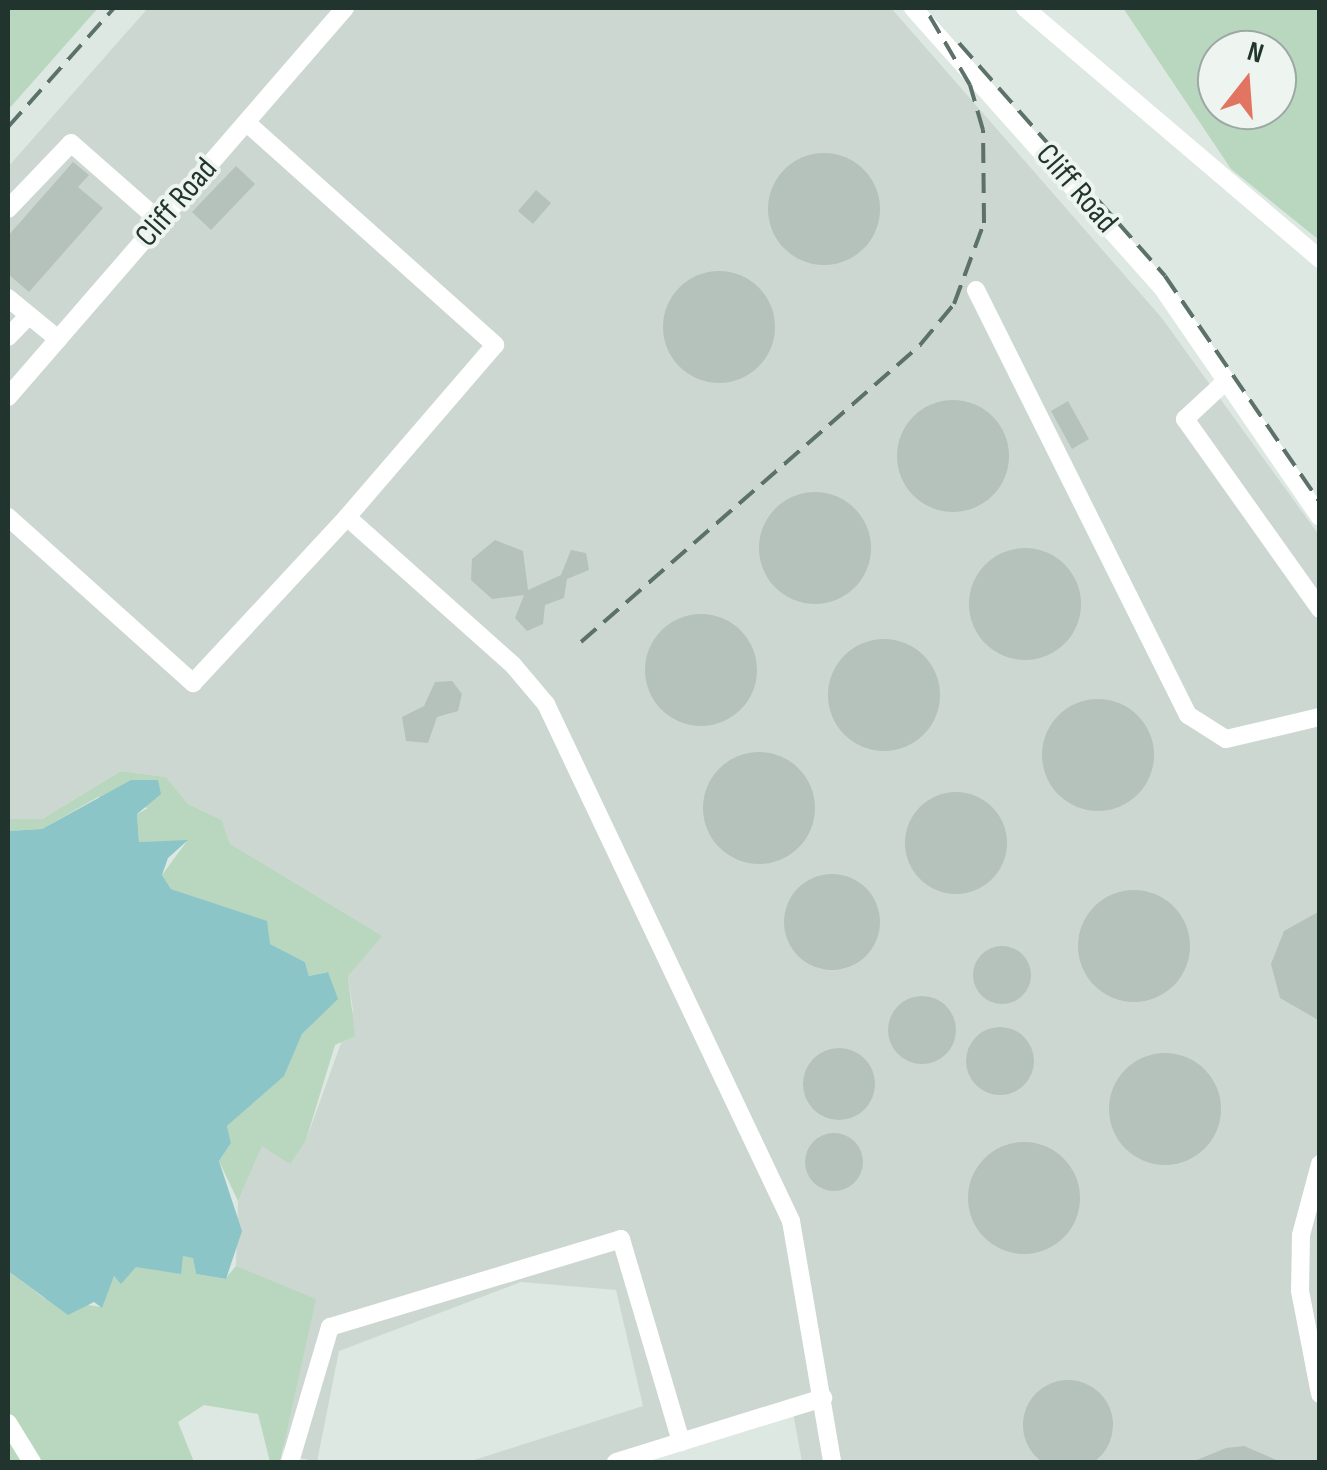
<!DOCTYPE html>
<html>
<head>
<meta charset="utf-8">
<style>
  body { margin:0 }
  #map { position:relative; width:1327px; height:1470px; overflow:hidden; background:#dee8e2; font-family:"Sofia Sans Condensed",sans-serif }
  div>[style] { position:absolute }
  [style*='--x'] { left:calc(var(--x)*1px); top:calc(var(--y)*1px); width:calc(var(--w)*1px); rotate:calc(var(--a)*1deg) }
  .built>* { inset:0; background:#ccd7d1 }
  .green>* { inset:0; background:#b9d7be }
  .water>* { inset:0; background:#8bc5c8 }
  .building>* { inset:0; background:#b4c2bb }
  .round { border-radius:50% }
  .minor>* { height:18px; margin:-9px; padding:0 9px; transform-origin:9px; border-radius:9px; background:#fff }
  .rail>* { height:4px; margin-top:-2px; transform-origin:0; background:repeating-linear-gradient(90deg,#5b7169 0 20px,transparent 0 30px) }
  span { translate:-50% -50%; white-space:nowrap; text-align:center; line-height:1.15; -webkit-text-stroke:8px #eef5f1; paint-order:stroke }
  .street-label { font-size:32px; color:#21352e }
  .frame { position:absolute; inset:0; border:10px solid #21352e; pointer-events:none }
  .north { position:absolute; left:1197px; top:30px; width:100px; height:100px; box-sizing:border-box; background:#eef5f1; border:2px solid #9ca8a3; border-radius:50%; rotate:17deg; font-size:28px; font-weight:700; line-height:40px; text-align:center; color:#21352e }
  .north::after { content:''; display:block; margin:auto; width:35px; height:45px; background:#e27462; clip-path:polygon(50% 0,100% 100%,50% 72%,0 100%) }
</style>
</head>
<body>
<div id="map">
  <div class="built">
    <i style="clip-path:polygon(148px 8px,891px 8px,1161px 317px,1319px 535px,1319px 1462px,802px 1462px,793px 1413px,631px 1462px,468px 1462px,643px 1406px,616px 1290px,521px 1282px,339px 1351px,317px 1462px,284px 1454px,268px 1281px,236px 1266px,238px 1201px,262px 1145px,306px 1140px,353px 1010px,348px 976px,230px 844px,222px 820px,188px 804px,166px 777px,121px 771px,42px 819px,8px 819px,8px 167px)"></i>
  </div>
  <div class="green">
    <i style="clip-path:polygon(8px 8px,98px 8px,8px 110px)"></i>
    <i style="clip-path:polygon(evenodd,1123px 8px,1319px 8px,1319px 240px,1231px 169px,1123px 8px,1217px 50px,1277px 50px,1277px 110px,1217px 110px,1217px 50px)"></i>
    <i style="clip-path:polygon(121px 771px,166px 777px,188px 804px,222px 820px,230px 844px,382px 936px,348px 976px,355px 1036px,335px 1045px,306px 1140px,290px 1164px,262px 1146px,238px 1201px,219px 1161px,231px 1143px,227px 1126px,283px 1076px,302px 1034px,337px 998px,327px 972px,309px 976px,305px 962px,270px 944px,254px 917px,171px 889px,162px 875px,187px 841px,139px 842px,137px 814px,148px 808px,98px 797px,42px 829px,8px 831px,8px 819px,42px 819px)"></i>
    <i style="clip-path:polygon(182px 1256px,193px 1257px,196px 1274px,225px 1279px,236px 1266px,316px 1299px,280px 1462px,270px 1462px,258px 1414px,204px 1405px,178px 1422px,194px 1462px,8px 1462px,8px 1271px,44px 1298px,101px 1307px,114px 1276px,121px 1282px,136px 1267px)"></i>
  </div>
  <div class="water">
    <i style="clip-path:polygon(131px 780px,158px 780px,161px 794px,137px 814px,139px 842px,188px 840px,168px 858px,162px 875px,171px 889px,267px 921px,270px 944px,305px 962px,309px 976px,328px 972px,338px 999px,302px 1034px,284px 1076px,227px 1126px,231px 1143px,219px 1161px,242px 1231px,226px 1279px,196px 1274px,193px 1258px,183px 1256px,181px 1274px,136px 1267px,121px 1284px,114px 1276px,102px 1308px,94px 1302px,68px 1315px,8px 1271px,8px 831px,42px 829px)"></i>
  </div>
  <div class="building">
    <i class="round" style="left:768px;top:153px;width:112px;height:112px"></i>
    <i style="clip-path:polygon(73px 162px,89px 175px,78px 187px,103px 208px,29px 292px,8px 274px,8px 236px)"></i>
    <i style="clip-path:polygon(236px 166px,255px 184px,211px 230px,192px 212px)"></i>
    <i style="clip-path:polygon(536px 190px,551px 203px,533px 224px,518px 211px)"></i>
    <i class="round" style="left:663px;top:271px;width:112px;height:112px"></i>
    <i class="round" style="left:897px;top:400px;width:112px;height:112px"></i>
    <i style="clip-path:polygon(1068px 401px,1089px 439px,1072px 449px,1051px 411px)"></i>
    <i class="round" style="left:759px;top:492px;width:112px;height:112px"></i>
    <i style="clip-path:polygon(495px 540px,523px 551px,528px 590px,561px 575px,571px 550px,586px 553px,589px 570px,567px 579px,564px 598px,545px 605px,543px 624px,527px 631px,515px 618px,524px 595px,492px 599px,471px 580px,472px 559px)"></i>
    <i class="round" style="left:969px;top:548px;width:112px;height:112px"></i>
    <i class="round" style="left:645px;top:614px;width:112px;height:112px"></i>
    <i class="round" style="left:828px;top:639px;width:112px;height:112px"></i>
    <i style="clip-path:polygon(452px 681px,462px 694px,458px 711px,437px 717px,428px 743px,406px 741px,402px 717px,424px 706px,435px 682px)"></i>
    <i class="round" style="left:1042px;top:699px;width:112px;height:112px"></i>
    <i class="round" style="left:703px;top:752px;width:112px;height:112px"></i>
    <i class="round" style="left:905px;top:792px;width:102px;height:102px"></i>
    <i class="round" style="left:784px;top:874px;width:96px;height:96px"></i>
    <i class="round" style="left:1078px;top:890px;width:112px;height:112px"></i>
    <i style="clip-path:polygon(1320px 911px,1320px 1021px,1280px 998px,1271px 964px,1284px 931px)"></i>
    <i class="round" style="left:973px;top:946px;width:58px;height:58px"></i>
    <i class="round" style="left:888px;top:996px;width:68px;height:68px"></i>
    <i class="round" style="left:966px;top:1027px;width:68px;height:68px"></i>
    <i class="round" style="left:803px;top:1048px;width:72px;height:72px"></i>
    <i class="round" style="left:1109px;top:1053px;width:112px;height:112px"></i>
    <i class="round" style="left:805px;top:1133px;width:58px;height:58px"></i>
    <i class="round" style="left:968px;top:1142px;width:112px;height:112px"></i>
    <i class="round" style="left:1023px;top:1380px;width:90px;height:90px"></i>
    <i style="clip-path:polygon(1244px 1446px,1281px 1462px,1192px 1462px,1226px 1448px)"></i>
  </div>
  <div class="minor">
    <i style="--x:913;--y:8;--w:373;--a:48.3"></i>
    <i style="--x:1161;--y:286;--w:280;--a:55.5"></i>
    <i style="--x:1025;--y:8;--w:387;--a:40.4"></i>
    <i style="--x:247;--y:123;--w:333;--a:41.8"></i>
    <i style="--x:495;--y:345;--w:227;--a:130.7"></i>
    <i style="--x:8;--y:209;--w:91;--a:-46.3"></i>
    <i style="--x:71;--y:143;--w:120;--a:41.3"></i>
    <i style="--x:976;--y:290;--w:475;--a:63.5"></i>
    <i style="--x:1188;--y:715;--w:45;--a:32.3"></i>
    <i style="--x:1226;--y:739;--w:97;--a:-13.2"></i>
    <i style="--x:8;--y:298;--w:65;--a:39.4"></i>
    <i style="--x:8;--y:337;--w:30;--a:-46"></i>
    <i style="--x:1226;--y:381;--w:56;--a:137.2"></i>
    <i style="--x:1185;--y:419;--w:233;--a:54.6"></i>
    <i style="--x:8;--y:397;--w:515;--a:-49.1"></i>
    <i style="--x:8;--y:517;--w:249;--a:41.9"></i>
    <i style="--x:193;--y:683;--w:226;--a:-47.1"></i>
    <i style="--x:347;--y:517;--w:222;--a:41.7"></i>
    <i style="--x:513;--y:665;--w:51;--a:49.8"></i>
    <i style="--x:546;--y:704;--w:572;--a:64.64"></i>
    <i style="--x:791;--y:1221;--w:244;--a:80.3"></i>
    <i style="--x:1320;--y:1164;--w:73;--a:105"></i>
    <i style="--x:1301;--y:1235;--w:56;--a:91"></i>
    <i style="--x:1300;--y:1291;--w:105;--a:79"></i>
    <i style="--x:8;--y:1423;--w:46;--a:58.4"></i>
    <i style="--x:290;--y:1462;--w:141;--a:-73.5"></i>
    <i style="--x:330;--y:1327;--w:304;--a:-16.8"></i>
    <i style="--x:621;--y:1239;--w:212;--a:73.5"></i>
    <i style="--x:616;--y:1462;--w:217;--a:-17.2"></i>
  </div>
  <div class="rail">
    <i style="--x:959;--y:43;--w:311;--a:48.5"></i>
    <i style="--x:1165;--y:276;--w:274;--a:55.6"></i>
    <i style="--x:8;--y:127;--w:159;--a:-48.3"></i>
    <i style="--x:581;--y:642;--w:451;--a:-41.2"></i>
    <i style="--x:920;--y:345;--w:53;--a:-50.3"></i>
    <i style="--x:954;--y:304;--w:86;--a:-69.7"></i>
    <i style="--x:984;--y:223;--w:93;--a:-90.6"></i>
    <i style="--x:983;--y:130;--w:47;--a:-106.1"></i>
    <i style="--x:970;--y:85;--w:89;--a:-120.3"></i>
  </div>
  <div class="street-label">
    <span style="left:1076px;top:189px;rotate:49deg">Cliff Road</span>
    <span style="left:177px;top:203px;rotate:-49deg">Cliff Road</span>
  </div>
  <div class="frame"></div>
  <div class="north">N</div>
</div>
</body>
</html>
